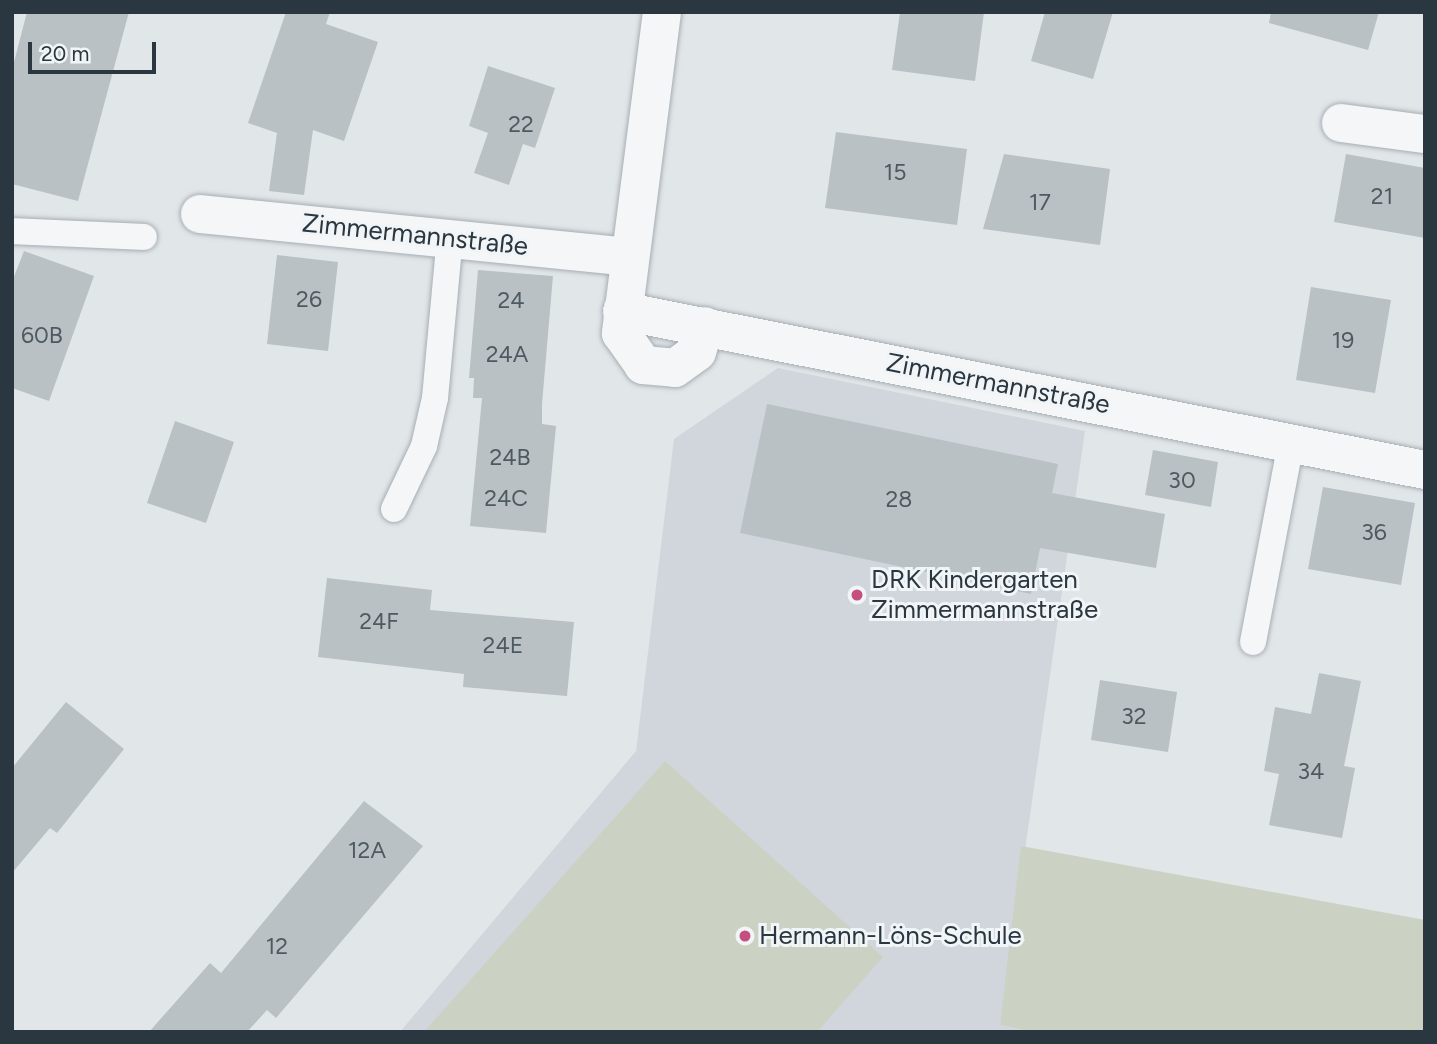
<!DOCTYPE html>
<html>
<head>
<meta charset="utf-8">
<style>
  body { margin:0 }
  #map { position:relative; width:1437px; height:1044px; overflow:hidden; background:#e1e6e9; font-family:Figtree,sans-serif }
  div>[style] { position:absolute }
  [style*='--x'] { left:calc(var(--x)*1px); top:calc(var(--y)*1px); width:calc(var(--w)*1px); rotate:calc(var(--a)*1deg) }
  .built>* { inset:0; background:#d0d6db }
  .green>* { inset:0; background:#cbd2c3 }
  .building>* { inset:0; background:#b9c1c5 }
  .roads { filter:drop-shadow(0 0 2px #a7aeb3) drop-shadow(0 0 2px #a7aeb3) }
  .lane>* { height:26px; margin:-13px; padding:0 13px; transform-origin:13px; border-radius:13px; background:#f4f6f8 }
  .street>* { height:38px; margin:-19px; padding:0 19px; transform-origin:19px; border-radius:19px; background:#f4f6f8 }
  .dots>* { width:19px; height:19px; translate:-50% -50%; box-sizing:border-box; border:4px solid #f1f5f7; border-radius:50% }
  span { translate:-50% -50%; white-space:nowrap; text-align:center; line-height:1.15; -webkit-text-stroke:6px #f1f5f7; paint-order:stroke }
  .number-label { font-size:23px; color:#4e5a61 }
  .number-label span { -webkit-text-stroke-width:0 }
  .street-label { font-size:26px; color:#2b3740 }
  .poi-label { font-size:26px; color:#2b3740 }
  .left { translate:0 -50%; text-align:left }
  .frame { position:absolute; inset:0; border:14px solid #2b3740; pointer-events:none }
  .scale { position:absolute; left:28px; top:42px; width:128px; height:32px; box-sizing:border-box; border:4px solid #2b3740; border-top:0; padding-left:9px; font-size:21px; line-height:24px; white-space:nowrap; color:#2b3740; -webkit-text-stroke:5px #f1f5f7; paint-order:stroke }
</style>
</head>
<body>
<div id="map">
  <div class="built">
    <i style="clip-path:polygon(778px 368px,1085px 431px,1000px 1025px,1031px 1032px,400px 1032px,636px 751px,674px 439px)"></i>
  </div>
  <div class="green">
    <i style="clip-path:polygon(665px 761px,883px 957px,817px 1032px,424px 1032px)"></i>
    <i style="clip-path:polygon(1021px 846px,1425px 920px,1425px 1032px,1031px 1032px,1000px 1025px)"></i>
  </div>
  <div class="building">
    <i style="clip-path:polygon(27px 12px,129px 12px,78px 201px,12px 184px,12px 70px)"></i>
    <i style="clip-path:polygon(286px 12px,330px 12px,326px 24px,378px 42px,344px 141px,313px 130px,304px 195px,269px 191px,277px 133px,248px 123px)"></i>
    <i style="clip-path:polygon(900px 12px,984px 12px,975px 81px,892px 70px)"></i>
    <i style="clip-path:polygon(1045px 12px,1113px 12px,1093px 79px,1031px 61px)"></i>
    <i style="clip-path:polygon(1271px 12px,1379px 12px,1368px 50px,1269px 23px)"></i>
    <i style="clip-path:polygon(488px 66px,555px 88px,535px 148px,523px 144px,509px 185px,474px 173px,488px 133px,469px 126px)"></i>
    <i style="clip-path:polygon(836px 132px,967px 149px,957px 225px,825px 208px)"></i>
    <i style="clip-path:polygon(1004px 154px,1110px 169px,1100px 245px,983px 229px)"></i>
    <i style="clip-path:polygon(1346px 154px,1425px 168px,1425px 238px,1334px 222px)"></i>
    <i style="clip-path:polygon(24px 251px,94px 276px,49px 401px,12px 388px,12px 282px)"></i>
    <i style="clip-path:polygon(277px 255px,338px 262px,328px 351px,267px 344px)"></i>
    <i style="clip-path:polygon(478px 270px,553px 276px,542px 404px,542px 424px,556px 426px,546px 533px,470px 526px,482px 398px,473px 398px,474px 378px,469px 378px)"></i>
    <i style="clip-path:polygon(1311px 287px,1391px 300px,1375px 393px,1296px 380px)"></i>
    <i style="clip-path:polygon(767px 404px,1058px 464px,1052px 493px,1165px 514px,1156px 568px,1040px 548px,1031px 594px,740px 533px)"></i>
    <i style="clip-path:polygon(175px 421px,234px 442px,206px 523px,147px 503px)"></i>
    <i style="clip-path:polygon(1153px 450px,1218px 462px,1211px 507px,1145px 495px)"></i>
    <i style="clip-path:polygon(1323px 487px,1415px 503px,1401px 585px,1308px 569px)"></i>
    <i style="clip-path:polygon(327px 578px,432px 590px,430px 610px,574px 622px,567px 696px,463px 687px,464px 674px,318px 657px)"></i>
    <i style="clip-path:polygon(1319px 673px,1361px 681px,1344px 766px,1355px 768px,1342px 838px,1269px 825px,1279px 774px,1264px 771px,1275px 707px,1311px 714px)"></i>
    <i style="clip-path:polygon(1100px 680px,1177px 692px,1168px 752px,1091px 740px)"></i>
    <i style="clip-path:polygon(66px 702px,124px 749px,57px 833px,50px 828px,12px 873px,12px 768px)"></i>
    <i style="clip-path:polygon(364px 801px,423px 846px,276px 1018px,267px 1010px,247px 1032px,149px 1032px,210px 963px,221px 973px)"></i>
  </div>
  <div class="roads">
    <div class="lane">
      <i style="--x:12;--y:231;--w:132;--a:2.6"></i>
      <i style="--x:394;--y:509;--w:70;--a:-64.5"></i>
      <i style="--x:424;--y:446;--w:49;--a:-77.1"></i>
      <i style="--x:435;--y:398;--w:162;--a:-84.7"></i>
      <i style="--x:1253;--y:642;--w:203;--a:-79.2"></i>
    </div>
    <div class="street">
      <i style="--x:662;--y:12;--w:324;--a:97.3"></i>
      <i style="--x:621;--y:333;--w:39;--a:55"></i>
      <i style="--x:643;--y:365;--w:32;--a:5"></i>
      <i style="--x:675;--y:368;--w:27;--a:-36"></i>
      <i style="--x:697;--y:352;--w:27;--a:-73"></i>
      <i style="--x:1341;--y:123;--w:85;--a:7.5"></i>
      <i style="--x:200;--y:214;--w:432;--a:5.7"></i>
      <i style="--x:622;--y:311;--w:819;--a:11.2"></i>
    </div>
  </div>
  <div class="dots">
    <i style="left:857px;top:595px;background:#c54f7e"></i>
    <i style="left:745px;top:936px;background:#c54f7e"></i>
  </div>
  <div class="number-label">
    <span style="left:521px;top:124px">22</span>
    <span style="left:895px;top:172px">15</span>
    <span style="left:1382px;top:196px">21</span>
    <span style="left:1040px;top:202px">17</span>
    <span style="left:309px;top:299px">26</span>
    <span style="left:511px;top:300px">24</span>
    <span style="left:42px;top:335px">60B</span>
    <span style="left:1343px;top:340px">19</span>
    <span style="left:507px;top:354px">24A</span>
    <span style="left:510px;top:457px">24B</span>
    <span style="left:1182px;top:480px">30</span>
    <span style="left:506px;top:498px">24C</span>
    <span style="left:899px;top:499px">28</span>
    <span style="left:1374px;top:532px">36</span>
    <span style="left:379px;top:621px">24F</span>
    <span style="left:503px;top:645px">24E</span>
    <span style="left:1134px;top:716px">32</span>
    <span style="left:1311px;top:771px">34</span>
    <span style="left:367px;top:850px">12A</span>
    <span style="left:277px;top:946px">12</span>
  </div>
  <div class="street-label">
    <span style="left:415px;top:235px;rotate:6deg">Zimmermannstraße</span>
    <span style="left:998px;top:384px;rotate:11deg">Zimmermannstraße</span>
  </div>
  <div class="poi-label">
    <span class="left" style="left:871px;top:595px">DRK Kindergarten<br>Zimmermannstraße</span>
    <span class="left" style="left:759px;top:936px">Hermann-Löns-Schule</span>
  </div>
  <div class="frame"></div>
  <div class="scale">20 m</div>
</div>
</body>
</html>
